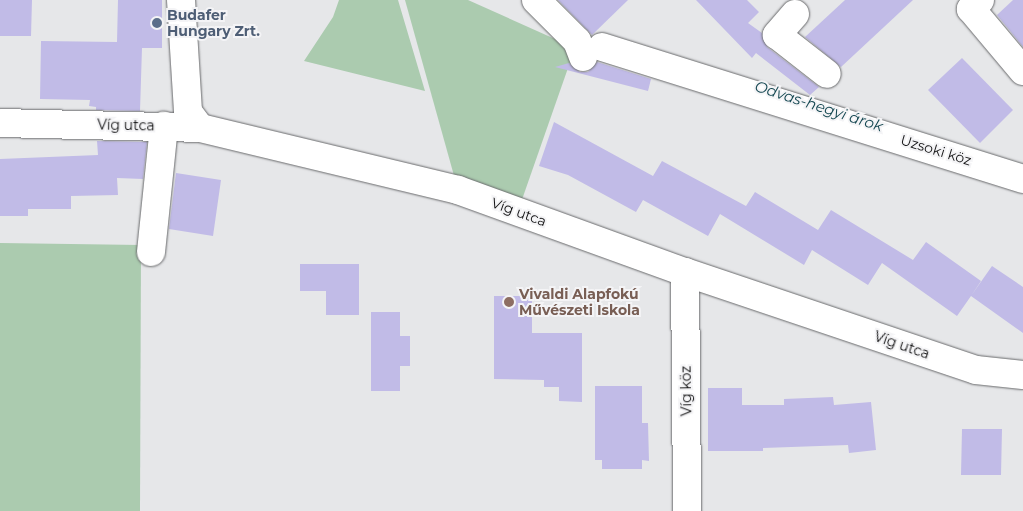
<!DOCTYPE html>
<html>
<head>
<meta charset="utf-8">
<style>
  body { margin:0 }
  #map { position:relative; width:1023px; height:511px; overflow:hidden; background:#e6e7e9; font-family:Montserrat,sans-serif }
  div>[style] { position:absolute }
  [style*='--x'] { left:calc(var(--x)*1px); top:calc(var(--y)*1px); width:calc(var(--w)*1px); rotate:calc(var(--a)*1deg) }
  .green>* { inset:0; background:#abcbaf }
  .building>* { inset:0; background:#c1bbe7 }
  .roads { filter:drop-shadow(0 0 1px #696a6c) drop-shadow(0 0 1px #696a6c) }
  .minor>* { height:28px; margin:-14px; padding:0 14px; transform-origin:14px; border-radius:14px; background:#fff }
  .dots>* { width:14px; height:14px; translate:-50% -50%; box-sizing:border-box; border:2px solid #f4f4f6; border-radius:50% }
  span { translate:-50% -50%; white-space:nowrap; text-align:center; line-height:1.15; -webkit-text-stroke:4px #f4f4f6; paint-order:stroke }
  .service-label { font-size:14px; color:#4e5e75; font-weight:700 }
  .left { translate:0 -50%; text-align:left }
  .street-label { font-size:14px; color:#131314 }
  .education-label { font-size:14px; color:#785e54; font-weight:700 }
  .water-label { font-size:15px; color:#144751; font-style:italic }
</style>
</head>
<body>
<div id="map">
  <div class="green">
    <i style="clip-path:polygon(339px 0,398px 0,425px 91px,304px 61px,333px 17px)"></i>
    <i style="clip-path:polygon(405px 0,468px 0,575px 48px,518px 211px,458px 190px)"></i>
    <i style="clip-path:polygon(0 243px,141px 245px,140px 511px,0 511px)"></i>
  </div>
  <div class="building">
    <i style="clip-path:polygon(0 0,32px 0,31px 36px,0 36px)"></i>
    <i style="clip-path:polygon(118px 0,162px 0,162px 48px,142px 48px,140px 111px,96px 110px,96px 107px,89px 106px,90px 100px,40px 99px,41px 41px,117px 42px)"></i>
    <i style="clip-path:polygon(558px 0,628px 0,592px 35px)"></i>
    <i style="clip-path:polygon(696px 0,747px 0,759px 12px,748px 23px,762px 33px,767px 47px,819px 87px,810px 95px,756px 53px,752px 58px)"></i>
    <i style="clip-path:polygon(845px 0,913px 0,841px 67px,805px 37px)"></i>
    <i style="clip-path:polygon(1013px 0,1023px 0,1023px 47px,997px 15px)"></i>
    <i style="clip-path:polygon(962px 58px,1013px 110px,980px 143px,928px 90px)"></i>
    <i style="clip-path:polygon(597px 62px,651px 79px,648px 91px,555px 67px,569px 63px,580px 72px,588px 72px)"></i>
    <i style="clip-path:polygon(554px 122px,653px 176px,662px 161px,746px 206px,755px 192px,818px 230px,831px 210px,913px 260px,926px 242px,981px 281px,971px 296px,992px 266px,1023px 287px,1023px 333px,971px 296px,957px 316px,882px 263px,868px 285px,812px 250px,804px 265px,720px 214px,708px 236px,643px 200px,636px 212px,568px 175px,539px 166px)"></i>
    <i style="clip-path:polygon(97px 141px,147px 142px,143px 179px,117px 178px,118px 195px,71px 196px,71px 209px,28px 209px,28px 216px,0 216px,0 159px,98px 155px)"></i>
    <i style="clip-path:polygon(176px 173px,221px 180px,213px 236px,169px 229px)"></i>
    <i style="clip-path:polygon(300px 264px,359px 264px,359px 315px,326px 315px,326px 291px,300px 291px)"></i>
    <i style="clip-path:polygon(494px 296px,532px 296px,532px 333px,582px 333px,582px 402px,559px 401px,559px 387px,544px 387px,544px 380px,494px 379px)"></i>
    <i style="clip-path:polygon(371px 312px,400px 312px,400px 336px,410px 336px,410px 366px,400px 366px,400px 391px,371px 391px)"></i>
    <i style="clip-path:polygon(595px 386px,642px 386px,642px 423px,648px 423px,649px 461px,642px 460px,642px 469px,602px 469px,602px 460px,595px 460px)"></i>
    <i style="clip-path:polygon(708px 388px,742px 388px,742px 405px,784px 405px,784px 399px,833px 397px,834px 405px,871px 402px,876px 450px,849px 453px,848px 445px,763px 448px,763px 451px,708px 451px)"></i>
    <i style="clip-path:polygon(962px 429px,1002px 429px,1001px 475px,961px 475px)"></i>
  </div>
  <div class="roads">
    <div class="minor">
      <i style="--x:181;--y:0;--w:112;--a:86.4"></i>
      <i style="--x:188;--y:112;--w:20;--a:53"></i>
      <i style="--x:536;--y:0;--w:58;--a:45"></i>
      <i style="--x:577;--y:41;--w:17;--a:69"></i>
      <i style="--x:980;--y:0;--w:13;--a:135"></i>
      <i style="--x:971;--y:9;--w:81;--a:50"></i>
      <i style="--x:795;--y:14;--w:28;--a:131"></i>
      <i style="--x:777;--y:35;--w:63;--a:38"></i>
      <i style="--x:602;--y:47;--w:441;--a:17.4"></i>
      <i style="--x:0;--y:123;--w:200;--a:1.4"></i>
      <i style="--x:200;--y:128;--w:265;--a:13.5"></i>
      <i style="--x:458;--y:190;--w:241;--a:19.9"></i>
      <i style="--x:685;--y:272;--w:307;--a:18.6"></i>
      <i style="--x:976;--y:370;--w:47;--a:6.1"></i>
      <i style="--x:151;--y:252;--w:127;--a:-84.1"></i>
      <i style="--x:685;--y:272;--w:239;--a:89.5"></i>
    </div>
  </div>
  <div class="dots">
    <i style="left:157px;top:23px;background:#5c6f8a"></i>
    <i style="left:509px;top:302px;background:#8d6e63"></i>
  </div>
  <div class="service-label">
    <span class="left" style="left:167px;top:23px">Budafer<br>Hungary Zrt.</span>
  </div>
  <div class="street-label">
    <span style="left:126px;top:125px;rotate:1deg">Víg utca</span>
    <span style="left:936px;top:150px;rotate:17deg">Uzsoki köz</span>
    <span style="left:519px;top:212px;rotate:20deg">Víg utca</span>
    <span style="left:902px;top:345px;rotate:19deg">Víg utca</span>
    <span style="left:686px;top:391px;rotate:-91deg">Víg köz</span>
  </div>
  <div class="education-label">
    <span class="left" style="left:519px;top:302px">Vivaldi Alapfokú<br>Művészeti Iskola</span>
  </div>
  <div class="water-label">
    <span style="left:819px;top:106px;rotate:18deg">Odvas-hegyi árok</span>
  </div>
</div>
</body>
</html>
